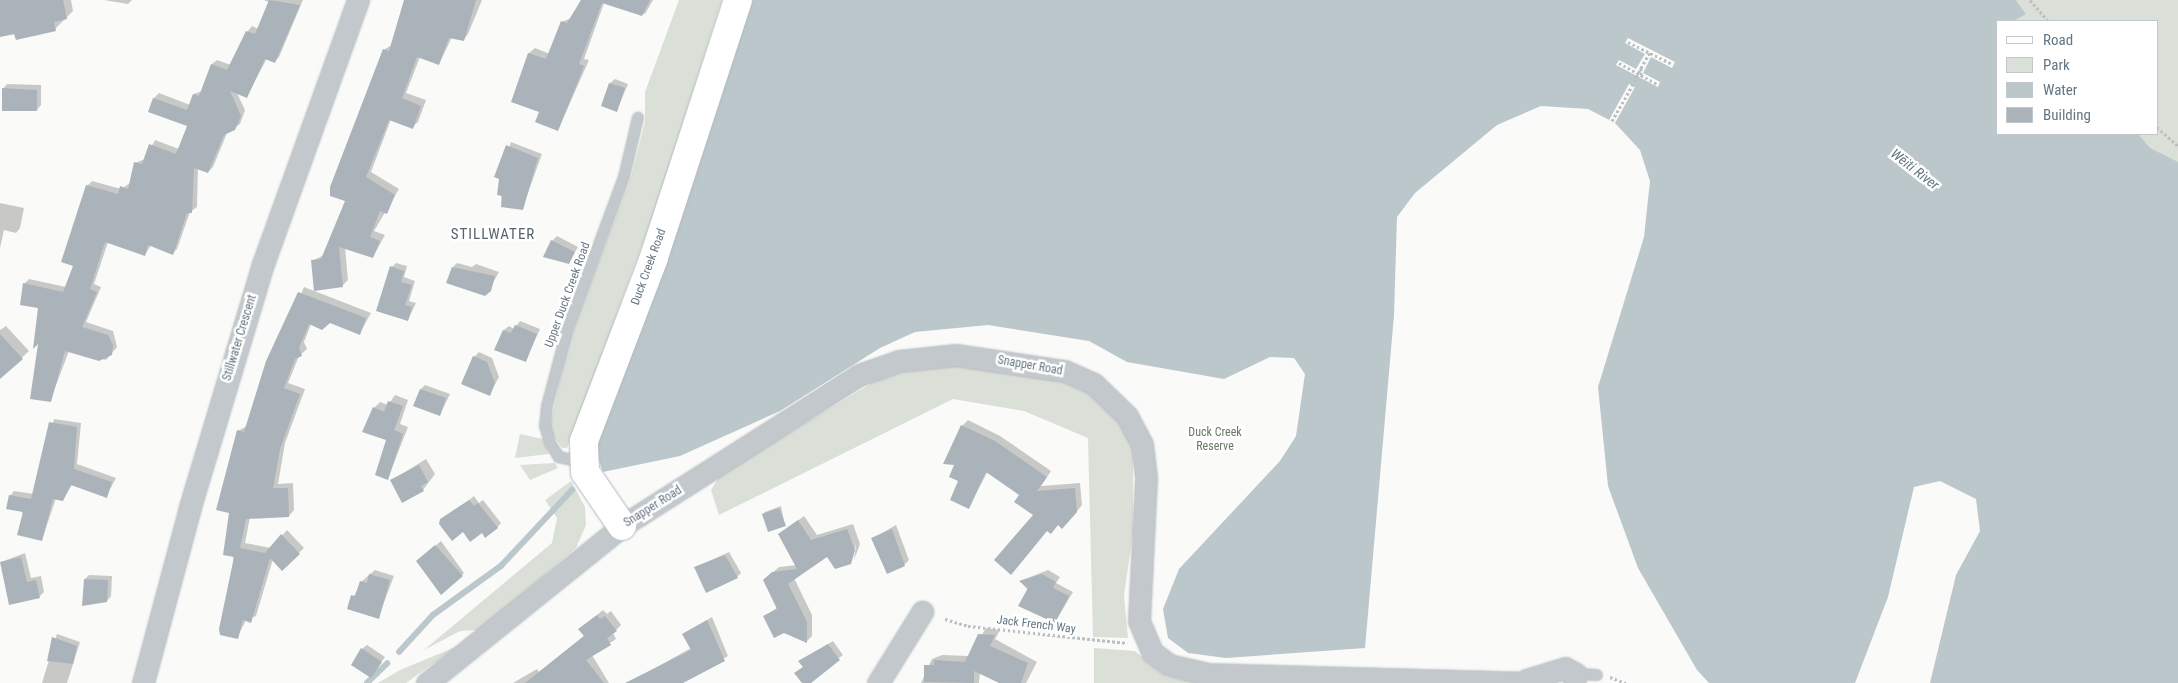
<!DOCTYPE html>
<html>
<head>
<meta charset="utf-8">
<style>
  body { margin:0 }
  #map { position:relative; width:2178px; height:683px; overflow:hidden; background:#fafaf8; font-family:"Roboto Condensed",sans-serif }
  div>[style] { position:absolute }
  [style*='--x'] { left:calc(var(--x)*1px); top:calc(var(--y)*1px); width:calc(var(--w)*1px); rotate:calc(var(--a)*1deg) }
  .green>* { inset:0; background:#dadfd7 }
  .water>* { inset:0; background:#bbc7cb }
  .pier>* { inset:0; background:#fafaf8 }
  .shadow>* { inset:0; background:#0003 }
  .stream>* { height:5.5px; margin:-2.75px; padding:0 2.75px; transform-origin:2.75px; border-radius:2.75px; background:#bbc7cb }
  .building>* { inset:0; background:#aab3b9 }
  .path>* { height:3px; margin-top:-1.5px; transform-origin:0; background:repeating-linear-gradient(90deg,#bbbfc2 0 2.5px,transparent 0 5px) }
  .roads { filter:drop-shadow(0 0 1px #b3babf) drop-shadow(0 0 1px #b3babf) }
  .lane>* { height:10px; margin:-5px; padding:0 5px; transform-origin:5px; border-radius:5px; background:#c3c8cc }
  .street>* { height:21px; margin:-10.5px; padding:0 10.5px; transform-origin:10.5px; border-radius:10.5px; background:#c3c8cc }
  .secondary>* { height:28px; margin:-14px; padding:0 14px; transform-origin:14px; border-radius:14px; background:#fff }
  .path-bridge>* { height:3px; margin-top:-1.5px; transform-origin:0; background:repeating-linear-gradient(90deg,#bbbfc2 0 2.5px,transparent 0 5px) }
  span { translate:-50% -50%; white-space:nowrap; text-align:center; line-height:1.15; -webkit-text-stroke:5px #fff; paint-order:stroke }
  .street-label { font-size:12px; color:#657683 }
  .park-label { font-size:12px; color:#687a64 }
  .water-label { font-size:14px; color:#60757c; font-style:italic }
  .quarter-label { font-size:15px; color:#57646e; letter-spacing:1px }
  .legend { position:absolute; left:1996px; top:20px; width:162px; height:115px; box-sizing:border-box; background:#fff; border:1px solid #c1c8cd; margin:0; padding:6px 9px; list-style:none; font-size:15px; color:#657683 }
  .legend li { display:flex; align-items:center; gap:10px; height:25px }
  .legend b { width:25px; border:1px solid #c1c8cd }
</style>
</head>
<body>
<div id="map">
  <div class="green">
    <i style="clip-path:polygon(679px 0,722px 0,652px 219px,567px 448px,562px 448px,549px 430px,569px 340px,631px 177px,645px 122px,645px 92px)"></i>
    <i style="clip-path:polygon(2016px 0,2178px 0,2178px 199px,2138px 134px,2157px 134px,2157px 21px,2014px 21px,2026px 14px)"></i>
    <i style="clip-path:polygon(946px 364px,1035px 370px,1085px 386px,1118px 421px,1133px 449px,1133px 532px,1124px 596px,1128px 638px,1093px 637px,1088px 438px,1024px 411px,953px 399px,719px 515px,711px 490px,720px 475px,887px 374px)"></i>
    <i style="clip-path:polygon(520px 434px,543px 439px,549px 454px,515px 458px)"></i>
    <i style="clip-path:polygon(555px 463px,558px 468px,530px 480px,520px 465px)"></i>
    <i style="clip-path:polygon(571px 481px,585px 507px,586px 525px,576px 548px,480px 630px,460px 631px,424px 650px,552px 543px,557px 518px,545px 500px)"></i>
    <i style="clip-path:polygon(458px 646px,406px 683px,378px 683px,400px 670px)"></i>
    <i style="clip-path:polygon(1094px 648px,1135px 651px,1166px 677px,1204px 683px,1094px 683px)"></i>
  </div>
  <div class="water">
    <i style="clip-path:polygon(749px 0,2016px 0,2026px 14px,2014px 21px,1997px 21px,1997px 134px,2138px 134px,2150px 148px,2178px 162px,2178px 683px,1930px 683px,1956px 575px,1980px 531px,1976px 499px,1940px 481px,1914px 487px,1888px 597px,1855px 683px,1709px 683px,1697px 670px,1638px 568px,1608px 486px,1598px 387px,1644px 237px,1650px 181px,1640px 150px,1615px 123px,1588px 109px,1541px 106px,1497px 125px,1415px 193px,1397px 217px,1394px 315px,1365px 648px,1226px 658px,1188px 653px,1168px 638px,1163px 609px,1179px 569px,1280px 461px,1296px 436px,1305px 374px,1294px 358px,1270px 357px,1224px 379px,1127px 362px,1089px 341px,988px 325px,915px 332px,880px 348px,780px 411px,680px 456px,603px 472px,593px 444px)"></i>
  </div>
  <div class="pier">
    <i style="clip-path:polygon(1628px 38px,1675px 62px,1672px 68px,1651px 57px,1643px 73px,1660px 82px,1658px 87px,1616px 65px,1619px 60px,1636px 69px,1645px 54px,1625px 43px)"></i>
    <i style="clip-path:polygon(1629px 84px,1635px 87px,1615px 123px,1609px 120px)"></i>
  </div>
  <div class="shadow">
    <i style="clip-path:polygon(0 0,71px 0,73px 11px,55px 29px,0 36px)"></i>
    <i style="clip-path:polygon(104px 0,132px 0,128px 4px)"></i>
    <i style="clip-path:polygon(263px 0,303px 0,279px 57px,274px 62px,267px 58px,247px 96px,237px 93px,245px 110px,240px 124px,227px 133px,213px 167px,208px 172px,198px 168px,197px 207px,190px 212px,177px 249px,173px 253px,151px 245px,145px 255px,108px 242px,94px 284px,101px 287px,86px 322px,113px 331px,117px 347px,106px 360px,69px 351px,50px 401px,39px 307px,24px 284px,29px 279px,66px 287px,75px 265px,87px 186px,92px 181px,121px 189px,130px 183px,135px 163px,145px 159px,155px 140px,179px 149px,189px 126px,150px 112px,154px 98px,159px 93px,190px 105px,194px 94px,202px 91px,212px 64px,217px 60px,231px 65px,248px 31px,252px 26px,258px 29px,269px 2px)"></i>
    <i style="clip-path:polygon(413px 0,482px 0,468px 34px,463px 40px,452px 37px,439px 64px,420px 57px,406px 93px,426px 100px,418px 122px,412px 127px,391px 119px,371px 172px,399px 189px,374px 231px,385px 235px,373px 257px,345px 247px,348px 280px,343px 285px,312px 261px,324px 255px,346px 201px,336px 177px,385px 49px,392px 45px)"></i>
    <i style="clip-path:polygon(581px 0,653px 0,645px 14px,604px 3px,584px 59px,589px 60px,558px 130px,541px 111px,513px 101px,529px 53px,535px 48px,550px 54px,562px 22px,571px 18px)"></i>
    <i style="clip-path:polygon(615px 79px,628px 84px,617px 110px,610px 83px)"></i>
    <i style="clip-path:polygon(7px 84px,41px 85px,41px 105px,37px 110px,3px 89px)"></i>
    <i style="clip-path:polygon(511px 142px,542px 154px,522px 209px,502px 206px,500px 179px)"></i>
    <i style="clip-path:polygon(0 203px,24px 208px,20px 228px,16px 233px,4px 230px,0 248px)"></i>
    <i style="clip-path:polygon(557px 236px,578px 247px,568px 263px,552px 241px)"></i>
    <i style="clip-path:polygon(396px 263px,407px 266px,404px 277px,415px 281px,409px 301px,416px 303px,408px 320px,392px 267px)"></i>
    <i style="clip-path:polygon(457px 263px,472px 267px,476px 264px,499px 272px,489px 290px,453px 267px)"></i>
    <i style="clip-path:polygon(304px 287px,371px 313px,360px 333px,330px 321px,311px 324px,304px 342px,307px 349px,299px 356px,288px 383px,305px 389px,285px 443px,278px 484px,293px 483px,294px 510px,289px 516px,250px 517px,245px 543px,271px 548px,287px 530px,304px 548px,282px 569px,273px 559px,256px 616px,246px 620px,237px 638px,231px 512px,218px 509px,238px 431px,247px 426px)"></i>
    <i style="clip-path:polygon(520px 321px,540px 329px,526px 360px,496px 349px,504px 330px,509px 326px,514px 329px)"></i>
    <i style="clip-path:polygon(6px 326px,29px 351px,0 378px,0 330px)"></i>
    <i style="clip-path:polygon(479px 352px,492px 358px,499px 377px,489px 395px,474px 357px)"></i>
    <i style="clip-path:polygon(425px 385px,450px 394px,440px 415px,421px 389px)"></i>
    <i style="clip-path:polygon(395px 395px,408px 400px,400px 424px,408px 427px,388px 478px,387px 439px,374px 408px,380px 402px,388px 405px)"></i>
    <i style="clip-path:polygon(54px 419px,81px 423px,77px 464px,116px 478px,106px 497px,72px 485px,62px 500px,56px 498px,42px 540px,10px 496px,14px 491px,34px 494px)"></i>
    <i style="clip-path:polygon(968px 420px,1000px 436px,1051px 471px,1041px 486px,1080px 483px,1082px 505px,1068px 522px,1058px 524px,1035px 515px,1021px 494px,988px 471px,968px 508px,956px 464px,962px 426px)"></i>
    <i style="clip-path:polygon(426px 459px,435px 474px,423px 490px,392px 480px)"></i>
    <i style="clip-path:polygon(474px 496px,479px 503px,483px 500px,501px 523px,497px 528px,463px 531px,445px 520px)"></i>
    <i style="clip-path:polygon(781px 506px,785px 525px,763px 514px,765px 512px)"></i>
    <i style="clip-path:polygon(804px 516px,817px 535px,853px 524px,860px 544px,854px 560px,856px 544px,850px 563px,827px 556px,794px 578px,812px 615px,812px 636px,806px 642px,765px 616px,778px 607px,770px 575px,779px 567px,797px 565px,780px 534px)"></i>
    <i style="clip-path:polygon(896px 525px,909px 560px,904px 565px,873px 538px)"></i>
    <i style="clip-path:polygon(441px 541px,464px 573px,459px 578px,422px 557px)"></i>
    <i style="clip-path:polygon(729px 552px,741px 573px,737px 577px,696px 567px)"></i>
    <i style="clip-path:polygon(25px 553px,31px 578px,41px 576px,44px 592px,40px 596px,1px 562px)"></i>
    <i style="clip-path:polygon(375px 570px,394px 576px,378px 618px,348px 609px,361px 582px)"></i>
    <i style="clip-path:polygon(1048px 570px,1060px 577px,1056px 583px,1073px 592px,1055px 622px,1020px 581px)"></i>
    <i style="clip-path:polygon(89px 575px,112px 576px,111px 596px,107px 601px,85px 579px)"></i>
    <i style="clip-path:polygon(603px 610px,607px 614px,611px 611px,621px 625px,613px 633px,616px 639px,592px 655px,609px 683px,513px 683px,537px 669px,539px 672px,585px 635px,580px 629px)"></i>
    <i style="clip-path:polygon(712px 617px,728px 656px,676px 683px,656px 683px,648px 672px,691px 648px,684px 634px)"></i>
    <i style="clip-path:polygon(986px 628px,1000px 630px,995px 639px,1037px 662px,1026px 683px,1006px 683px,980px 672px,979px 683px,921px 683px,932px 659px,942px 655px,969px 656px)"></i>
    <i style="clip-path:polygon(57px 634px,80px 642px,67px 683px,42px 683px)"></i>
    <i style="clip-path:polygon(833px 641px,843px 655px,804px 683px,796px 673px,804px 666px,800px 661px)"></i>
    <i style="clip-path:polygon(367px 645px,385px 657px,370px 677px,362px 649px)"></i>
  </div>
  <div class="stream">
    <i style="--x:399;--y:652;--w:50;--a:-47.4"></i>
    <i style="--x:433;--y:615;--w:84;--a:-35.8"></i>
    <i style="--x:501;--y:566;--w:104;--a:-46.9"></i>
    <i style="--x:367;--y:683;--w:28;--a:-44"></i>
  </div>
  <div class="building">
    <i style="clip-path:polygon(0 0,63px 0,67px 19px,54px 22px,56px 31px,16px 40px,14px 34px,0 37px)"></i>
    <i style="clip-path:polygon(269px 0,300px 5px,275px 63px,265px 59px,247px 98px,230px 91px,241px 116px,235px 130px,224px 135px,208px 173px,194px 168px,192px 213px,187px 213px,173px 255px,148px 245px,145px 256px,105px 242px,90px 289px,97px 292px,82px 327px,108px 335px,113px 345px,112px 355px,99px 361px,65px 351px,51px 402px,30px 399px,38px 344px,33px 349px,38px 308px,20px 305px,23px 283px,63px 292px,73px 266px,61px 262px,86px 185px,118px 194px,120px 186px,128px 189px,134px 162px,142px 164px,149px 144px,176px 154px,187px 126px,148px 112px,153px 98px,187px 110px,193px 94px,199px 96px,211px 64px,227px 70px,246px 31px,255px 34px)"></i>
    <i style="clip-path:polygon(404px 0,476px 0,464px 41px,449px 38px,439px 65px,417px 57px,402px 98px,421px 106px,413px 129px,389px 120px,366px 177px,395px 195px,387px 214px,380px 211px,370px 237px,380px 241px,373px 258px,339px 247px,343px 287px,314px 291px,311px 260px,321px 259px,345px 201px,330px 196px,330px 187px,383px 49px,389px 51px)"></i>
    <i style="clip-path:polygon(581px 0,650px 0,642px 16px,602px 3px,579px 64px,584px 66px,558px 131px,535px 122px,539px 112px,511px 102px,528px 53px,546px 59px,561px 21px,567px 23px)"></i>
    <i style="clip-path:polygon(609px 83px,625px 88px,617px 112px,601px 106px)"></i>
    <i style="clip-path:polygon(2px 88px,37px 90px,37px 111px,2px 111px)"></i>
    <i style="clip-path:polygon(506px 145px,538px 158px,523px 210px,501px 207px,502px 196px,497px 195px,499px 179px,494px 177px)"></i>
    <i style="clip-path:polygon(551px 240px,575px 252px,569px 264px,543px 257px)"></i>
    <i style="clip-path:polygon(390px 266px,404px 271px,401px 282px,412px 285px,405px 305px,412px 307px,408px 321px,376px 311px)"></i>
    <i style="clip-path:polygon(452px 267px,495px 276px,491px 291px,485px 296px,446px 283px)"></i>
    <i style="clip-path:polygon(298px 292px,366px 318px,360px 335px,330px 323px,322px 330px,309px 324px,299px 348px,302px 356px,295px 359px,284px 388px,300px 394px,280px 449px,273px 488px,288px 488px,289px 517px,246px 519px,240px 548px,265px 553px,281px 534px,300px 554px,282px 571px,270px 558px,251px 623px,243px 620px,238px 639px,220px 635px,219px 629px,234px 557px,223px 555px,229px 513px,216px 510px,237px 430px,244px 432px,266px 361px)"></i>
    <i style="clip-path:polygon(515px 325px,537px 334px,526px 362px,494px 350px,503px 330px,511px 333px)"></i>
    <i style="clip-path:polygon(0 334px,23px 359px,0 379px)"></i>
    <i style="clip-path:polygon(473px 356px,487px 362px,495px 383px,490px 396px,461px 384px)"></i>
    <i style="clip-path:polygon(420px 389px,446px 398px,440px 416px,413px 406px)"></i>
    <i style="clip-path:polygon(388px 401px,403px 406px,394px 430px,403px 434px,388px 480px,375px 475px,386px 440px,362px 432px,373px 407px,384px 412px)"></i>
    <i style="clip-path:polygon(49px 422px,77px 427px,74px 469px,112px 482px,107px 498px,71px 485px,63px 501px,53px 499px,42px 541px,17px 535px,23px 512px,6px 509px,9px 495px,31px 499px)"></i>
    <i style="clip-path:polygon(961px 425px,995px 441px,1047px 477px,1037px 491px,1075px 488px,1077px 512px,1062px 529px,1058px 525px,1051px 534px,1047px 531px,1011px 575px,994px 560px,1033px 515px,1014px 502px,1019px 495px,986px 472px,969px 509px,950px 500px,958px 481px,949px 477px,954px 465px,943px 464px)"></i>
    <i style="clip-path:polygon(419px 465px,428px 482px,421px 486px,424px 491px,402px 503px,390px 480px)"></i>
    <i style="clip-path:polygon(469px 500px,474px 506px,478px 503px,498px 528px,485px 538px,482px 533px,470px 542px,463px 532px,452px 541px,439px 524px,440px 519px)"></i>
    <i style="clip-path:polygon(779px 508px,786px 526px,768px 532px,762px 514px)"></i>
    <i style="clip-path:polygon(798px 520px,811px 540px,847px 529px,855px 550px,851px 564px,835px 569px,827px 557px,788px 584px,807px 622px,807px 643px,784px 633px,774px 638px,763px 616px,777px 609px,763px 580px,772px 572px,797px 569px,778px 534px)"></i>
    <i style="clip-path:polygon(892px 529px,905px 566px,887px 574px,871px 538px)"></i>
    <i style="clip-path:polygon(435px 545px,463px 576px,441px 595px,416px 561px)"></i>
    <i style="clip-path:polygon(725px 555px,738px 578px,706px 593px,694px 567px)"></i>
    <i style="clip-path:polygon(21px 557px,27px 582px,36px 580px,40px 598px,9px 605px,0 562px)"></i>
    <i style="clip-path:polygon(369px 574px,390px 580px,379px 619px,347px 609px,351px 595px,355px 596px,360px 581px,367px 583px)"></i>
    <i style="clip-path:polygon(1042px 574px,1056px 582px,1053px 588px,1069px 596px,1055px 623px,1018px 606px,1028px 588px,1019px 581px)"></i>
    <i style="clip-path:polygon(84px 579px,108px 580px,107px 602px,82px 606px)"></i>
    <i style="clip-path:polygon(597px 615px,600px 619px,605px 616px,617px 631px,607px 638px,611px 645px,586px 660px,604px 683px,525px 683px,584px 636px,578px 629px)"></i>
    <i style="clip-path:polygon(707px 620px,725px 661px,683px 683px,625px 683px,691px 650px,682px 634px)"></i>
    <i style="clip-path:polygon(978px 634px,995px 635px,990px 646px,1028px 663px,1021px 683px,999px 683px,974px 671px,974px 683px,924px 682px,924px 665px,934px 665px,934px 660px,965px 662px)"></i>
    <i style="clip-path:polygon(52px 637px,77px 646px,73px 664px,47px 661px)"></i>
    <i style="clip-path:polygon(828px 644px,840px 660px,811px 683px,802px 683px,794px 673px,803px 667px,798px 661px)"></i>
    <i style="clip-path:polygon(361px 648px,382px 662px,371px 678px,351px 665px)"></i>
  </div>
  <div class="path">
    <i style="--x:2030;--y:0;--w:28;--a:49"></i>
    <i style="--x:1628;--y:42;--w:49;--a:26.6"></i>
    <i style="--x:1619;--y:63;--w:43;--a:28.9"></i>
    <i style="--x:1641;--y:68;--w:18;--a:-61"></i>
    <i style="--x:1641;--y:75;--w:8;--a:-90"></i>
    <i style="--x:1612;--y:121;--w:40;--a:-60.3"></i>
    <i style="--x:2157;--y:127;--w:28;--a:42"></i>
    <i style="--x:945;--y:619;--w:24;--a:17"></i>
    <i style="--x:968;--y:626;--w:160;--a:6.1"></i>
    <i style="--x:1610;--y:677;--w:17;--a:21"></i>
  </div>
  <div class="roads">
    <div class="lane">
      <i style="--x:582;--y:462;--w:24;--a:-168"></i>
      <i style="--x:559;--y:457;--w:17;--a:-123"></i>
      <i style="--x:550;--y:443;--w:18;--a:-106"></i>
      <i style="--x:545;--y:426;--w:20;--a:-84"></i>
      <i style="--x:547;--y:406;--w:78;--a:-75.1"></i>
      <i style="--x:567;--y:331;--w:164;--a:-69.7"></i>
      <i style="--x:624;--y:177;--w:61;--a:-76.7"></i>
      <i style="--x:1576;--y:674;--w:21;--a:3"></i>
    </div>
    <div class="street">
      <i style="--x:1526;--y:680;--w:41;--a:-17.1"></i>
      <i style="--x:1565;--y:668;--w:13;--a:29"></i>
      <i style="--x:1576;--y:674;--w:9;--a:103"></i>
      <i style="--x:143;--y:683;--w:182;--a:-75"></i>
      <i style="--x:190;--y:507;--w:254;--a:-73.3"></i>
      <i style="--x:263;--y:264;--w:281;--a:-70.2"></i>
      <i style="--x:427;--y:683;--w:250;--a:-38.8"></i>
      <i style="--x:622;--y:526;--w:281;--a:-32.5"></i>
      <i style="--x:859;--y:375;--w:42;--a:-19.3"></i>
      <i style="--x:899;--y:361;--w:57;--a:-6"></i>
      <i style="--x:956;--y:355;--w:110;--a:8.4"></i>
      <i style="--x:1065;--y:371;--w:32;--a:24"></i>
      <i style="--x:1094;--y:384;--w:46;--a:44.1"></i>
      <i style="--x:1127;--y:416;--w:32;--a:62"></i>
      <i style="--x:1142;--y:444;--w:34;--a:83"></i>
      <i style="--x:1146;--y:478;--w:143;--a:92.8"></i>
      <i style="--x:1139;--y:621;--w:34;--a:67"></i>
      <i style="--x:1152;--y:652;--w:21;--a:37"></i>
      <i style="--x:1169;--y:665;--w:40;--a:13"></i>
      <i style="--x:1208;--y:674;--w:324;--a:1.6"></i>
      <i style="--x:878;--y:683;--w:84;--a:-58.2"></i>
    </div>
    <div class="secondary">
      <i style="--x:622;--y:526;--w:65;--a:-124.4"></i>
      <i style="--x:585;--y:472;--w:31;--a:-92"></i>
      <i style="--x:584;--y:441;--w:194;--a:-69.1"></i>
      <i style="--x:653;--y:260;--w:274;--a:-71.9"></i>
    </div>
  </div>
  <div class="path-bridge">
    <i style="--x:1632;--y:86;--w:20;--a:-63"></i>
  </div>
  <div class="street-label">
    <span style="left:649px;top:267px;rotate:-70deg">Duck Creek Road</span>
    <span style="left:568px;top:295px;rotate:-70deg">Upper Duck Creek Road</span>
    <span style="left:240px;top:338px;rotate:-73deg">Stillwater Crescent</span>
    <span style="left:1030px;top:366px;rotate:10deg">Snapper Road</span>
    <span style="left:653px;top:507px;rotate:-32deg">Snapper Road</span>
    <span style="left:1036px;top:625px;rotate:7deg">Jack French Way</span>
  </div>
  <div class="park-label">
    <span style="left:1215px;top:440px">Duck Creek<br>Reserve</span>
  </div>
  <div class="water-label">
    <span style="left:1915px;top:169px;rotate:38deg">Wēiti River</span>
  </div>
  <div class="quarter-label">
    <span style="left:493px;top:235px">STILLWATER</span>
  </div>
  <ul class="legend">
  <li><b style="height:6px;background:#fff"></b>Road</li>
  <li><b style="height:14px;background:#dadfd7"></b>Park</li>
  <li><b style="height:14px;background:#bbc7cb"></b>Water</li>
  <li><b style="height:14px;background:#aab3b9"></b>Building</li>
  </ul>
</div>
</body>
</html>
